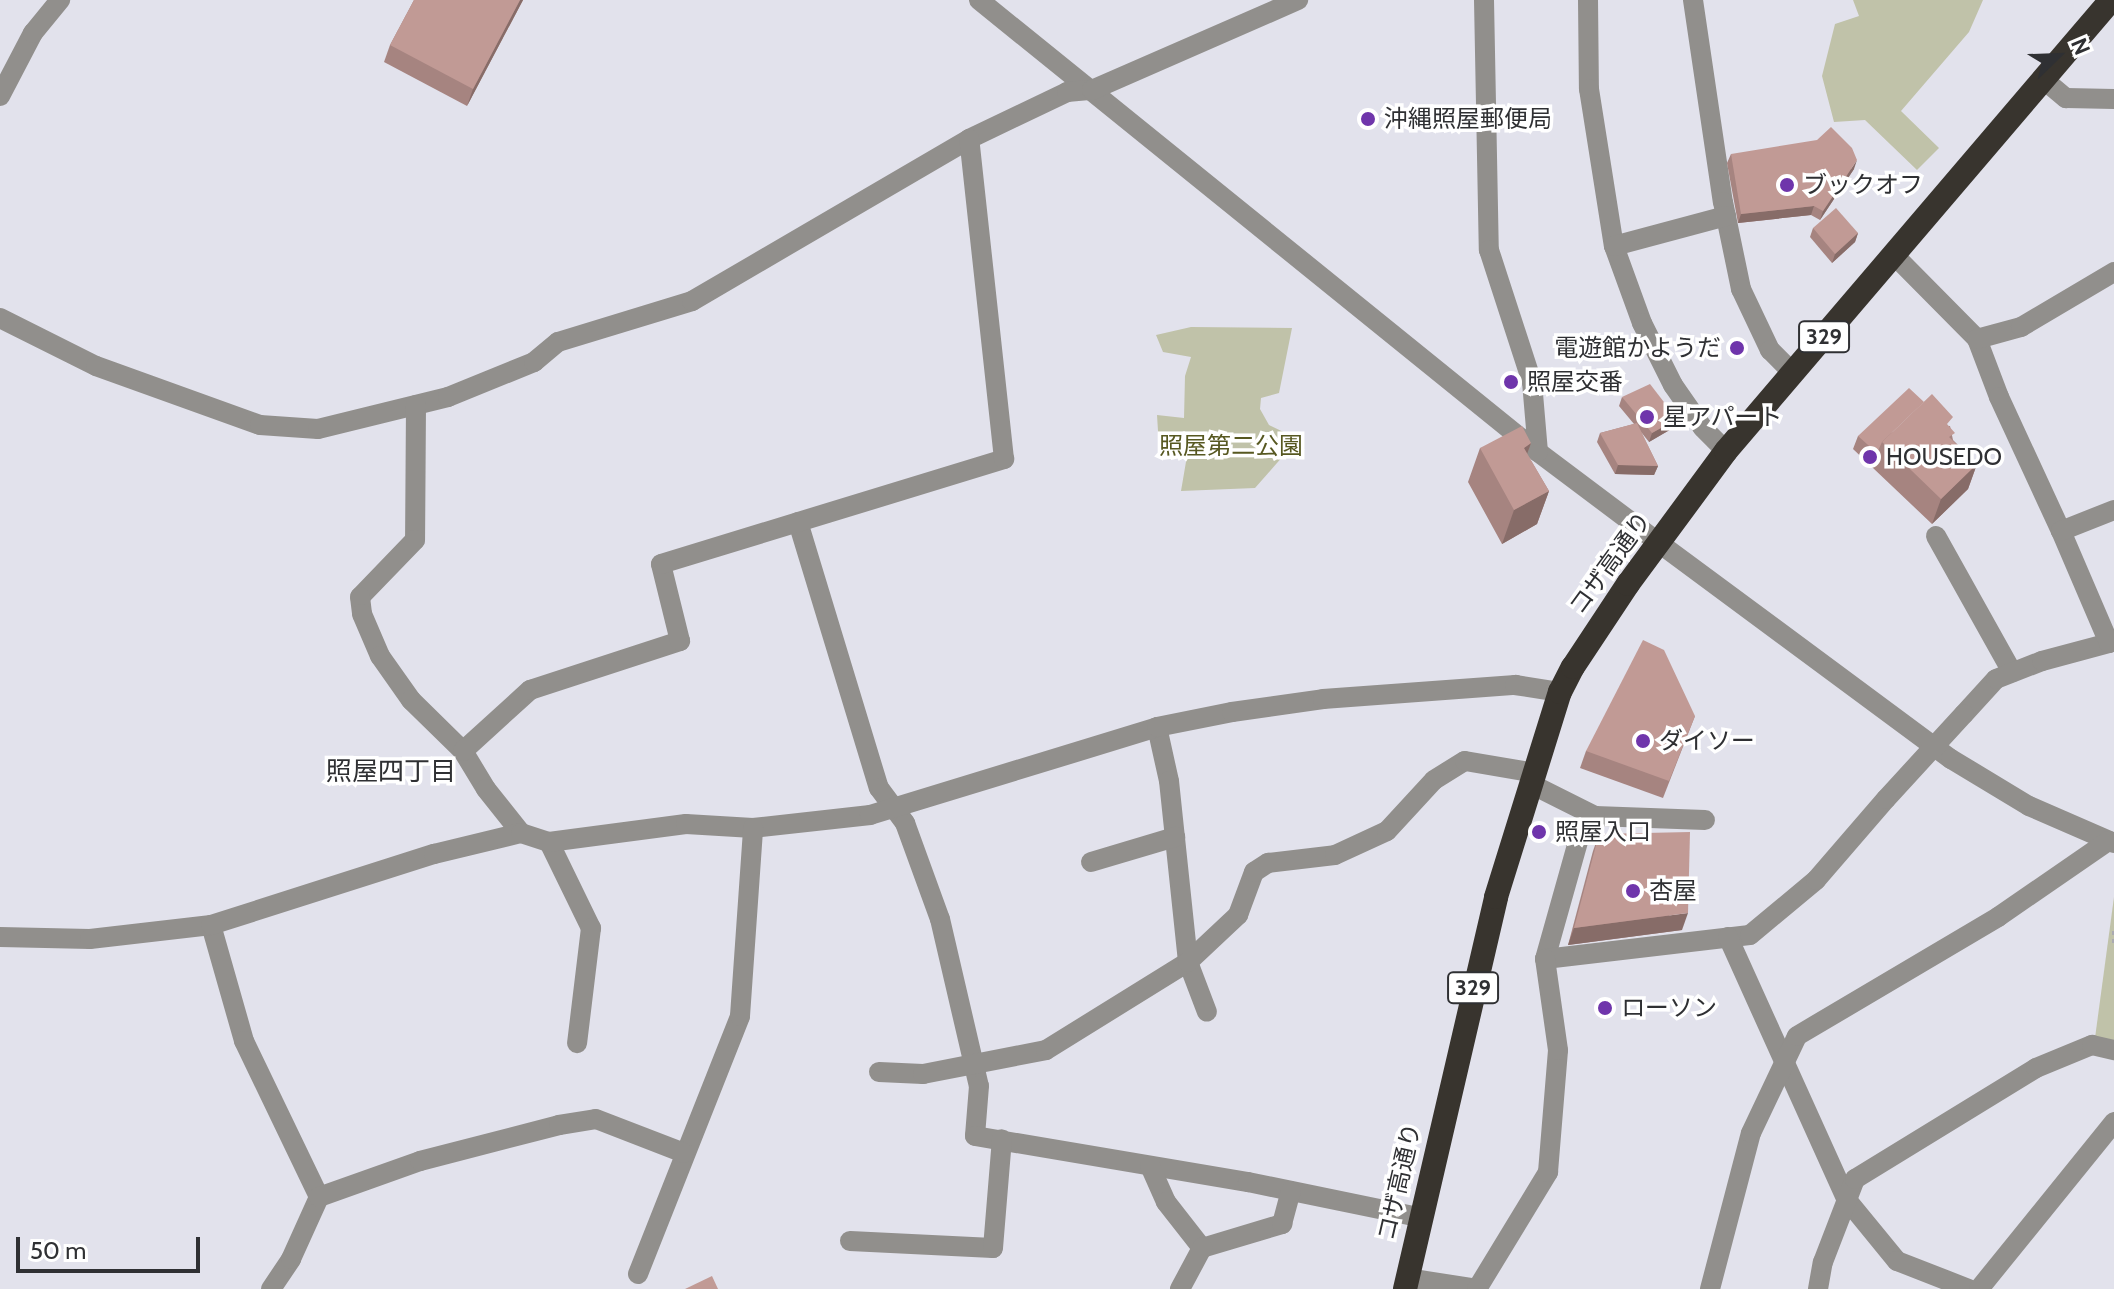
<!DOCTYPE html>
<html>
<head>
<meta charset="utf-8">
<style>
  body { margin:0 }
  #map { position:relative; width:2114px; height:1289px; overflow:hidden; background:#e2e2ec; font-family:Cabin,"Noto Sans JP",sans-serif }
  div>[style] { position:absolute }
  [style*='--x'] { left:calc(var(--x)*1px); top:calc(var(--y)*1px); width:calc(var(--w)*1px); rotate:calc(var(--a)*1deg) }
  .green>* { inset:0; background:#c0c2a9 }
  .path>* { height:4px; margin-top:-2px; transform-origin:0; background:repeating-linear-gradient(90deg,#aaaab2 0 4px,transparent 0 8px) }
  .minor>* { height:20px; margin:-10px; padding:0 10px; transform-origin:10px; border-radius:10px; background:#918f8c }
  .highway>* { height:24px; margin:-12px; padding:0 12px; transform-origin:12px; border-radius:12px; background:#38342e }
  .minor-bridge>* { height:20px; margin:-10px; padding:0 10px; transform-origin:10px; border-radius:10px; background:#918f8c }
  .wall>* { inset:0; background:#a68480 }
  .shaded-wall>* { inset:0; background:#876c68 }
  .building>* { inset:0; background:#c19a95 }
  .dots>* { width:22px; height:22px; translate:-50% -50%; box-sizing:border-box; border:4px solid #fff; border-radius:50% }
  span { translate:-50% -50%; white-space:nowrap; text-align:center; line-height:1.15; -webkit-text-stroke:7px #fff; paint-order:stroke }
  .shield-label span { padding:2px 6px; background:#fff; border:2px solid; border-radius:6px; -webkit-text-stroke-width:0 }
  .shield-label { font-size:22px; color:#2f3033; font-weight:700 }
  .poi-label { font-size:24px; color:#2f3033 }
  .left { translate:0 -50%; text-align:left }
  .right { translate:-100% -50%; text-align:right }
  .park-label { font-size:24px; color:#575821 }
  .street-label { font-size:24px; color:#2f3033 }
  .neighbourhood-label { font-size:26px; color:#2f3033 }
  .north { position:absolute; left:2018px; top:16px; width:80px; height:80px; -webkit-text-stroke:6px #fff; paint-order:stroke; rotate:67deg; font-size:22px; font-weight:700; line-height:32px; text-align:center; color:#2f3033 }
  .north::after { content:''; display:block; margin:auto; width:28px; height:36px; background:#2f3033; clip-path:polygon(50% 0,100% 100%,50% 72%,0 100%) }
  .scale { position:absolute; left:16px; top:1237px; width:184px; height:36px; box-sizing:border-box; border:4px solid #2f3033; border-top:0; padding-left:10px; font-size:24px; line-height:28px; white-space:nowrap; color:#2f3033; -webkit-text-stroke:6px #fff; paint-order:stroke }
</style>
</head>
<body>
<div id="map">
  <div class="green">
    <i style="clip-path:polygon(1853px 0,1983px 0,1969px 32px,1901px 111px,1939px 148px,1917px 170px,1865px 120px,1834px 122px,1822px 76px,1835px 24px,1859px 16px)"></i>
    <i style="clip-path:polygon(1191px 327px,1292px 328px,1279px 393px,1261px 398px,1260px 409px,1269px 425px,1298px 439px,1255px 488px,1181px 491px,1188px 450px,1159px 447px,1157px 415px,1184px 418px,1185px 376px,1191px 357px,1163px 352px,1156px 335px)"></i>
    <i style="clip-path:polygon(2114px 897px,2114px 1041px,2095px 1038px)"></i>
  </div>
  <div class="path">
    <i style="--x:2114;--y:931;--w:13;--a:90"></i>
  </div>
  <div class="minor">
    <i style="--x:979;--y:0;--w:719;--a:38.96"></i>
    <i style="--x:1538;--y:452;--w:151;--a:36.9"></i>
    <i style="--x:1659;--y:543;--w:363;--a:36.5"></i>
    <i style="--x:1951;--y:759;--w:91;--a:31.1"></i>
    <i style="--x:2029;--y:806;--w:93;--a:23.5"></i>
    <i style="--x:1484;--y:0;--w:250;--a:88.9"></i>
    <i style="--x:1489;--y:250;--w:139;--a:72"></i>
    <i style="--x:1532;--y:382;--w:70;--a:85.1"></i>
    <i style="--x:1588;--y:0;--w:89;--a:89.4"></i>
    <i style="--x:1589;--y:89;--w:159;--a:81"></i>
    <i style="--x:1614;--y:246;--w:82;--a:70"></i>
    <i style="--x:1642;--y:323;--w:69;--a:63.4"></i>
    <i style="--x:1673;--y:385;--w:52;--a:55.1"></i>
    <i style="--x:1703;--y:428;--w:33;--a:45"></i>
    <i style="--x:1693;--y:0;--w:204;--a:81.6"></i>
    <i style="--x:1723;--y:202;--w:89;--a:78.3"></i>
    <i style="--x:1741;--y:289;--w:68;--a:64.6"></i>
    <i style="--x:1770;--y:350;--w:33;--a:45"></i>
    <i style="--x:2043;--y:79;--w:30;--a:40"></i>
    <i style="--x:2066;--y:98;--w:48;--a:1.2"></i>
    <i style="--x:0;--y:96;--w:71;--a:-62.4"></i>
    <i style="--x:33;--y:33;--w:43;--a:-50.7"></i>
    <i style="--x:1614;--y:246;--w:116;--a:-15"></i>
    <i style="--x:1893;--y:254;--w:120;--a:45.3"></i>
    <i style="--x:1977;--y:339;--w:62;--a:69.2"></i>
    <i style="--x:1999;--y:397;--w:148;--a:65.2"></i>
    <i style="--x:0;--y:318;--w:107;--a:26.6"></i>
    <i style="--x:96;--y:366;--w:174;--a:19.8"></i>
    <i style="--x:260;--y:425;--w:58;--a:3.9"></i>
    <i style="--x:318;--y:429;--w:134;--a:-13.8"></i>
    <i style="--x:448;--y:397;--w:93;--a:-22.1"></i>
    <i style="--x:534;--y:362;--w:31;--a:-40"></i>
    <i style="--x:558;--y:342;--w:140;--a:-17"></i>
    <i style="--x:692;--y:301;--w:321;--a:-30.3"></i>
    <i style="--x:969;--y:139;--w:109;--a:-25.6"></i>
    <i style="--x:1067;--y:92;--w:25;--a:-5"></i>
    <i style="--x:1092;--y:90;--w:225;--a:-23.6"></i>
    <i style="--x:1977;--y:339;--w:46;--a:-15.3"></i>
    <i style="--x:2021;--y:327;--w:108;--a:-30.6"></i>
    <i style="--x:416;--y:405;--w:135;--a:90.4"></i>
    <i style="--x:415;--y:540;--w:79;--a:134"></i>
    <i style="--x:360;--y:597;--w:17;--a:83"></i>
    <i style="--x:362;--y:614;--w:46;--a:66.8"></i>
    <i style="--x:380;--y:656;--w:54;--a:54.8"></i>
    <i style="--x:411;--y:700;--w:73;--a:44.4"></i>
    <i style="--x:463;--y:751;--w:44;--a:58.8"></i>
    <i style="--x:486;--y:789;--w:56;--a:51.5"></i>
    <i style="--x:798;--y:522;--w:278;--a:73.1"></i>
    <i style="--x:879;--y:788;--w:44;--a:53.4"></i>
    <i style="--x:905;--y:823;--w:102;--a:70"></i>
    <i style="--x:940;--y:919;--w:171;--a:76.9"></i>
    <i style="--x:979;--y:1086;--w:50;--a:94.6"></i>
    <i style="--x:975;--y:1136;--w:277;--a:9.6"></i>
    <i style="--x:1248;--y:1182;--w:175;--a:11.6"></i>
    <i style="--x:1936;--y:536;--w:156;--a:60.8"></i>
    <i style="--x:1964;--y:714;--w:47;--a:-47.6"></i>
    <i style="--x:1996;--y:679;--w:49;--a:-21.4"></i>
    <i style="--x:2042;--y:661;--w:69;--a:-15"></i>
    <i style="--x:2109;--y:643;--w:122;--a:-113.2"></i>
    <i style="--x:2061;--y:531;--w:57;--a:-21.6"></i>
    <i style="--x:1157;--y:727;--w:55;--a:77.5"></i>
    <i style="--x:1169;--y:781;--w:182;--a:84"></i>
    <i style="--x:1188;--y:962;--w:53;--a:69.2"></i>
    <i style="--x:463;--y:751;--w:91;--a:-42.3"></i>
    <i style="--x:530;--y:690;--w:158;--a:-18.1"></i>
    <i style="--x:680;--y:641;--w:79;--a:-103.9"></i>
    <i style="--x:661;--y:564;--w:359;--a:-17"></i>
    <i style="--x:1004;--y:459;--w:322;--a:-96.2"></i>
    <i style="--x:1531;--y:784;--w:72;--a:26.6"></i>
    <i style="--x:1595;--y:816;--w:110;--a:2.1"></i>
    <i style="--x:1595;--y:816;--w:21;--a:133"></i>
    <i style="--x:1581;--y:831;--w:133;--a:105.7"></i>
    <i style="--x:1545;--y:959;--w:206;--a:-6.7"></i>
    <i style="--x:1750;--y:935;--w:86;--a:-39.8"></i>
    <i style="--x:1816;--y:880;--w:107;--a:-49.2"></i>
    <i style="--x:549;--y:842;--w:96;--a:64"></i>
    <i style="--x:591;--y:928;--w:116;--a:96.9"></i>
    <i style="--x:1091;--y:862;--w:88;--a:-16.6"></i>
    <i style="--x:211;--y:925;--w:121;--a:74.1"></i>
    <i style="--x:244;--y:1041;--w:173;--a:64.3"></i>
    <i style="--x:0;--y:937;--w:90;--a:1.3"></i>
    <i style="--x:90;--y:939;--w:122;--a:-6.6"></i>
    <i style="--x:211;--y:925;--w:234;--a:-17.7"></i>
    <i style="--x:434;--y:854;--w:89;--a:-13.6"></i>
    <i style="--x:521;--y:833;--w:29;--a:18"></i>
    <i style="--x:549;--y:842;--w:138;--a:-7.5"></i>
    <i style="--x:686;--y:824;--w:67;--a:3.4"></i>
    <i style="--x:753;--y:828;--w:118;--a:-6.3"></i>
    <i style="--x:870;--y:815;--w:300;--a:-17"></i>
    <i style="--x:1157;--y:727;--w:76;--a:-11.3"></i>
    <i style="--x:1232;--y:712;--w:92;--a:-8.1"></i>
    <i style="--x:1323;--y:699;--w:193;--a:-4.2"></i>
    <i style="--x:1515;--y:685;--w:46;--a:8.8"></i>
    <i style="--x:1728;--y:937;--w:289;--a:65.7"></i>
    <i style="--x:1847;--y:1200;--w:79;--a:50.7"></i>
    <i style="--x:1897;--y:1261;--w:77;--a:21.3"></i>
    <i style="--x:879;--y:1072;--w:44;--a:2.6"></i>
    <i style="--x:923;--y:1074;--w:125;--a:-11"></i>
    <i style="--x:1046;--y:1050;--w:167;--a:-31.8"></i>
    <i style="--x:1188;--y:962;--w:69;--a:-43.2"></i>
    <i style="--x:1238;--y:915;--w:46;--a:-69.6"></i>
    <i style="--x:1254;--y:872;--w:17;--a:-33"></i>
    <i style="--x:1268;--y:863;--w:67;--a:-6.8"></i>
    <i style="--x:1335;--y:855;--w:57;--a:-24.8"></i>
    <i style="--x:1387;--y:831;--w:69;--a:-47.3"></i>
    <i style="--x:1434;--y:780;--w:36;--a:-32"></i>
    <i style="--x:1465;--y:761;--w:71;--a:9.7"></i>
    <i style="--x:1150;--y:1166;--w:39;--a:66"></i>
    <i style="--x:1166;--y:1202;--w:58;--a:52"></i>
    <i style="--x:1202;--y:1248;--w:84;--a:-16.7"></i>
    <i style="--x:1282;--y:1224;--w:34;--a:-75"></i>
    <i style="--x:850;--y:1241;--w:143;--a:2.8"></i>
    <i style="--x:993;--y:1248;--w:109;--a:-85.3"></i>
    <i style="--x:638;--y:1274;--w:277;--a:-68.4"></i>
    <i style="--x:740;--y:1016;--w:188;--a:-86"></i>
    <i style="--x:1407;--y:1278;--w:71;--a:8.9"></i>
    <i style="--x:271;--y:1289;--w:36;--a:-56"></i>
    <i style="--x:291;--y:1259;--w:68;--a:-65.7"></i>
    <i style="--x:319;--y:1197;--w:107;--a:-19.6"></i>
    <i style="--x:420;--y:1161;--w:144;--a:-14.5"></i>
    <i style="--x:559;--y:1125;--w:37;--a:-9"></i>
    <i style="--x:596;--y:1119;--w:94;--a:21.1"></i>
    <i style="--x:1180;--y:1289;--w:47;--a:-61.8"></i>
    <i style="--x:1477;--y:1289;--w:137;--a:-58.7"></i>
    <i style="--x:1548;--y:1172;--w:122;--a:-85.3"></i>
    <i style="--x:1558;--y:1050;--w:92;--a:-98.1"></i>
    <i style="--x:1710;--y:1289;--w:161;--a:-75.3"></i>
    <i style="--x:1751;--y:1133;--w:107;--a:-64.6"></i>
    <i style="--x:1797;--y:1036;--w:234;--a:-30.6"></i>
    <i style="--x:1998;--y:917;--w:134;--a:-34.6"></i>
    <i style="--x:1818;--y:1289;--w:27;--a:-80"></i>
    <i style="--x:1823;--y:1262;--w:89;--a:-68.9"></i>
    <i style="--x:1855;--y:1179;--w:212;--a:-31.5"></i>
    <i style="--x:2036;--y:1068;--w:61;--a:-22.3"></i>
    <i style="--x:2092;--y:1045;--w:23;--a:13"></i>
    <i style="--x:1979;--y:1289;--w:215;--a:-51"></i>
  </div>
  <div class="highway">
    <i style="--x:1405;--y:1289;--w:402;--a:-76.9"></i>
    <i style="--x:1496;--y:897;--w:215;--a:-72.7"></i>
    <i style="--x:1560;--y:692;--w:28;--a:-63"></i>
    <i style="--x:1573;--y:667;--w:100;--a:-56.5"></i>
    <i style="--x:1628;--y:584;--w:165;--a:-53.6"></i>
    <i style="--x:1726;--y:451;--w:593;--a:-49.51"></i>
  </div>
  <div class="minor-bridge">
    <i style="--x:1886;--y:799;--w:115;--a:-47.5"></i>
  </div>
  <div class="wall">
    <i style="clip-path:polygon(414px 0,523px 0,467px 106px,384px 62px,390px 45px)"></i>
    <i style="clip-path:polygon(1731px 154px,1854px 169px,1820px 220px,1811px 215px,1738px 223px,1727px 163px)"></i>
    <i style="clip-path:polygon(1813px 228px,1858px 233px,1855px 242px,1832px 263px,1810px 237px)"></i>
    <i style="clip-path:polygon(1622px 397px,1673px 428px,1649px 442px,1641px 432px,1658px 466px,1654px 475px,1615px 474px,1597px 442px,1600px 433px,1634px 424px,1619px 406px)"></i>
    <i style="clip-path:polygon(1950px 426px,1953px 440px,1977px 464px,1968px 489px,1932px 524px,1853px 449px,1858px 436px)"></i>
    <i style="clip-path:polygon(1531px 443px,1527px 454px,1549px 491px,1537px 524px,1502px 544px,1468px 482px,1480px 448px)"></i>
    <i style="clip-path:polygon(1695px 716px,1663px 798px,1580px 768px,1586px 751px)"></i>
    <i style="clip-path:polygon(1599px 834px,1682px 930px,1568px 945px,1593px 851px)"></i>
  </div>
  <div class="shaded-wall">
    <i style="clip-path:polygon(520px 0,523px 0,467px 106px,473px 89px)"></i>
    <i style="clip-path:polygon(1857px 160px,1854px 169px,1820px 220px,1823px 211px)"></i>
    <i style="clip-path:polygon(1814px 206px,1811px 215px,1738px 223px,1741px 214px)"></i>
    <i style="clip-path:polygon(1858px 233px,1855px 242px,1832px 263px,1835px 254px)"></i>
    <i style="clip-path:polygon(1677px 419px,1673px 428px,1649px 442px,1652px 433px)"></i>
    <i style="clip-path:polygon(1531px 443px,1519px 476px,1524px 448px)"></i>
    <i style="clip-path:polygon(1977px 464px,1968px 489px,1932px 524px,1941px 499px)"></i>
    <i style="clip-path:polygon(1618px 465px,1658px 466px,1654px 475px,1615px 474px)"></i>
    <i style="clip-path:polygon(1549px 491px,1537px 524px,1502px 544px,1514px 510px)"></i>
    <i style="clip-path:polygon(1688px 913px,1682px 930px,1568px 945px,1574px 928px)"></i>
  </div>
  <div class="building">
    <i style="clip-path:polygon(414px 0,520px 0,473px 89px,390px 45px)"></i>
    <i style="clip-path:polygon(1831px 127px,1852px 148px,1857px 160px,1823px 211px,1814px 206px,1741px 214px,1731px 154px,1817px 140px)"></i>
    <i style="clip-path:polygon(1836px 208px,1858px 233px,1835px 254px,1813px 228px)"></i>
    <i style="clip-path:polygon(1650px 384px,1677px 419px,1652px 433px,1622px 397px)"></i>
    <i style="clip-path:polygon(1909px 388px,1924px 402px,1882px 442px,1877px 453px,1858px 436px)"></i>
    <i style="clip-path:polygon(1932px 394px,1953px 417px,1947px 424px,1955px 433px,1949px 437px,1977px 464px,1941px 499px,1882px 442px)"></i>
    <i style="clip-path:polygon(1637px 423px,1658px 466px,1618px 465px,1600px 433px)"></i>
    <i style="clip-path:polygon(1522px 426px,1531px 443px,1524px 448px,1549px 491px,1514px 510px,1480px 448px)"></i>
    <i style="clip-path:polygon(1643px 640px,1664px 650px,1695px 716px,1669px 781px,1586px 751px)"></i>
    <i style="clip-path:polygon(1690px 832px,1688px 913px,1574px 928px,1599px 834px)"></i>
    <i style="clip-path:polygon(712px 1276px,718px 1289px,685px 1289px)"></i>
  </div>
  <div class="dots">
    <i style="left:1368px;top:119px;background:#6f35ab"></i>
    <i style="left:1787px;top:185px;background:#6f35ab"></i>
    <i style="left:1737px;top:348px;background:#6f35ab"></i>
    <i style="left:1511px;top:382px;background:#6f35ab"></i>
    <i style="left:1647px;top:417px;background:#6f35ab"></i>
    <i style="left:1870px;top:457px;background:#6f35ab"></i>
    <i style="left:1643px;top:741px;background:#6f35ab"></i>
    <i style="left:1539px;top:832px;background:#6f35ab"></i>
    <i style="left:1633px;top:891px;background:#6f35ab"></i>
    <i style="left:1605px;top:1008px;background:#6f35ab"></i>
  </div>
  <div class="shield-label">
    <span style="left:1824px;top:337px">329</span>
    <span style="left:1473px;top:988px">329</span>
  </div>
  <div class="poi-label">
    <span class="left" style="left:1384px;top:119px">沖縄照屋郵便局</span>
    <span class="left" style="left:1803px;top:185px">ブックオフ</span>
    <span class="right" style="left:1721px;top:348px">電遊館かようだ</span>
    <span class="left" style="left:1527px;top:382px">照屋交番</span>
    <span class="left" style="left:1663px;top:417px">星アパート</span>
    <span class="left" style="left:1886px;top:457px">HOUSEDO</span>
    <span class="left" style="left:1659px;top:741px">ダイソー</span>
    <span class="left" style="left:1555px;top:832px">照屋入口</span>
    <span class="left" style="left:1649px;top:891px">杏屋</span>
    <span class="left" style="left:1621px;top:1008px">ローソン</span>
  </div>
  <div class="park-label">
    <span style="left:1231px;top:446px">照屋第二公園</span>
  </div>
  <div class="street-label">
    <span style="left:1610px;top:563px;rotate:-54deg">コザ高通り</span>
    <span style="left:1399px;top:1182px;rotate:-77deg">コザ高通り</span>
  </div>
  <div class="neighbourhood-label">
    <span style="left:391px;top:772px">照屋四丁目</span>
  </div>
  <div class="north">N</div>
  <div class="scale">50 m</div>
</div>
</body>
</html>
